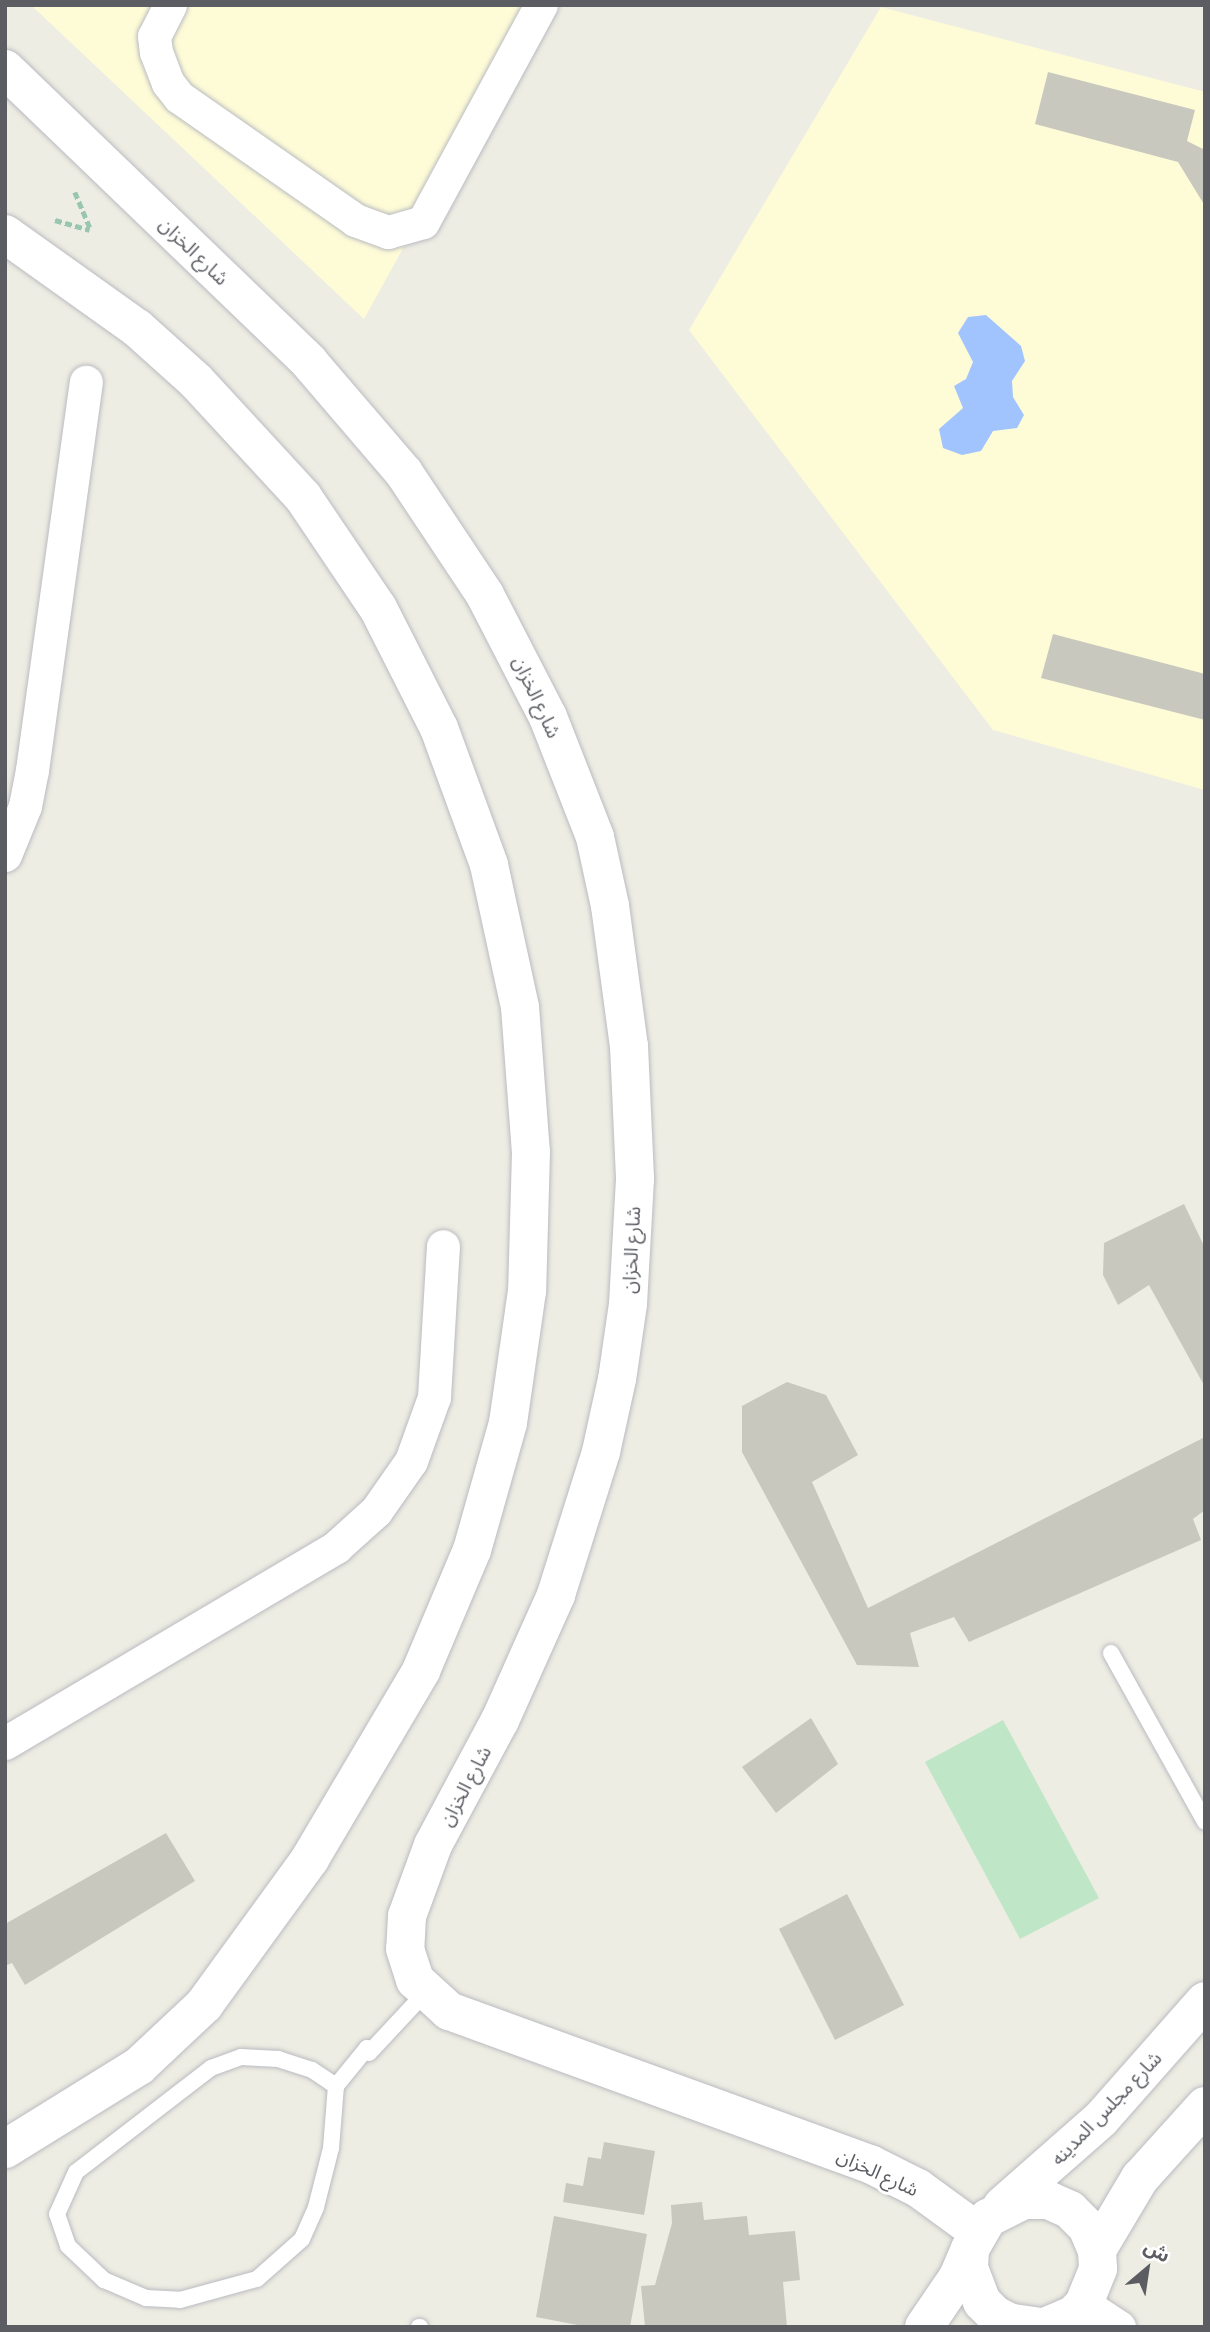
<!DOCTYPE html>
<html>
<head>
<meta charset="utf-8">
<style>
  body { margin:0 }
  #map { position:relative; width:1210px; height:2332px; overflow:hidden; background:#eeede3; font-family:"Titillium Web","Noto Sans Arabic",sans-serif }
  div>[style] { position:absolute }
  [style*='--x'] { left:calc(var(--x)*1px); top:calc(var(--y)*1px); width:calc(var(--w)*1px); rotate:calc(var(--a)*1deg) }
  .commercial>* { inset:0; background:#fefcd7 }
  .green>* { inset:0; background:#bfe6c6 }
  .water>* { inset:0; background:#a1c4ff }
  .building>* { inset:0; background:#c8c8bf }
  .path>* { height:4.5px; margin-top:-2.25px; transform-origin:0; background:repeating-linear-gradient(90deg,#98c6ae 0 7px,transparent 0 10.5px) }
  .roads { filter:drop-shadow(0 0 2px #babbc1) drop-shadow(0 0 2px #babbc1) }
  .lane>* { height:16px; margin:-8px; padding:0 8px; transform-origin:8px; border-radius:8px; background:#fff }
  .street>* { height:33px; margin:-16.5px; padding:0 16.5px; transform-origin:16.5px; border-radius:16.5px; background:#fff }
  .secondary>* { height:38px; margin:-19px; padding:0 19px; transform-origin:19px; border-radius:19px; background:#fff }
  span { translate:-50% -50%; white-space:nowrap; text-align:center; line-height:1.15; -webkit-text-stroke:6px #fff; paint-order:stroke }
  .street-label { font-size:19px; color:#5b5d63 }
  .frame { position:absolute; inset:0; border:7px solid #5b5d63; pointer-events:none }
  .north { position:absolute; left:1112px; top:2234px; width:70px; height:70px; -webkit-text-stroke:5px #fff; paint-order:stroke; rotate:29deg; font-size:19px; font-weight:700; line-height:28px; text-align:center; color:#5b5d63 }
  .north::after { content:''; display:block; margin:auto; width:24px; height:32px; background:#5b5d63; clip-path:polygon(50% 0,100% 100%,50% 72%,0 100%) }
</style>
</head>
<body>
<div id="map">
  <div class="commercial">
    <i style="clip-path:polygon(31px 5px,537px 5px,364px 319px)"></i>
    <i style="clip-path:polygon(881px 7px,1205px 92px,1205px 790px,993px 730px,689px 330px)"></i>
  </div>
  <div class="green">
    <i style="clip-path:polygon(1003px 1720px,1099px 1898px,1020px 1939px,925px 1762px)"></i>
  </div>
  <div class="water">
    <i style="clip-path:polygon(986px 315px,1021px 346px,1025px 361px,1012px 381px,1013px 397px,1024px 415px,1017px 428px,993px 431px,981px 451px,962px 455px,943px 448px,939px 429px,963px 408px,954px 386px,966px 379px,973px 362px,958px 333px,968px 317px)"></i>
  </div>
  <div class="building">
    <i style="clip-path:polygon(1048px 72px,1195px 110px,1187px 141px,1205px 150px,1205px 206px,1178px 162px,1035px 124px)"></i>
    <i style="clip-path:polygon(1053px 634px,1205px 674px,1205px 720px,1041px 678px)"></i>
    <i style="clip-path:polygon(1184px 1204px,1205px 1248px,1205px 1387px,1149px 1285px,1118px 1305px,1103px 1275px,1104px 1243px)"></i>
    <i style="clip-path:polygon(787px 1382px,826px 1395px,858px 1455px,812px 1482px,868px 1608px,1205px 1437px,1205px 1510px,1193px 1519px,1201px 1540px,969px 1642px,954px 1617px,910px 1633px,919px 1667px,857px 1665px,742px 1452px,742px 1406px)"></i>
    <i style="clip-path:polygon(811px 1718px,838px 1764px,776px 1813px,742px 1767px)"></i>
    <i style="clip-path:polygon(166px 1833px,195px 1881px,25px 1985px,12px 1963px,5px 1966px,5px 1924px)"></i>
    <i style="clip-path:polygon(847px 1894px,904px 2005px,835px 2040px,779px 1929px)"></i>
    <i style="clip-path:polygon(604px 2142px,655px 2151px,644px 2215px,563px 2202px,566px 2183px,583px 2186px,588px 2157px,601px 2159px)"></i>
    <i style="clip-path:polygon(702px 2202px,704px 2220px,747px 2216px,749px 2235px,795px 2231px,800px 2280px,783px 2282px,787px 2327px,645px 2327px,641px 2286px,655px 2285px,672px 2223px,671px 2205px)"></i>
    <i style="clip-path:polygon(554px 2216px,647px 2234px,630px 2327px,588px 2327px,536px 2317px)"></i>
  </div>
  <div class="path">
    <i style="--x:75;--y:192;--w:41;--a:67.2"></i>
    <i style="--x:55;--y:220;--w:36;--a:16"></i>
  </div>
  <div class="roads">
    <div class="lane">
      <i style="--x:1111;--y:1653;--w:193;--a:60.9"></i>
      <i style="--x:336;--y:2086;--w:29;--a:-146"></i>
      <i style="--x:312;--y:2070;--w:36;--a:-162"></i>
      <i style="--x:278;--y:2059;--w:37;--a:-177"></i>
      <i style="--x:241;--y:2057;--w:32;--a:160"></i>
      <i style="--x:211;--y:2068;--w:170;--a:142.4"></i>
      <i style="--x:76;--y:2172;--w:46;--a:114.3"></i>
      <i style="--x:57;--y:2214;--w:34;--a:71"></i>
      <i style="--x:68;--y:2246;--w:50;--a:43.4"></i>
      <i style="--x:104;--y:2280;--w:46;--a:23.2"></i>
      <i style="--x:146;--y:2298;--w:34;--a:3"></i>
      <i style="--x:180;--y:2300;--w:80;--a:-15.3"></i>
      <i style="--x:257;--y:2279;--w:60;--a:-41.6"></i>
      <i style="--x:302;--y:2239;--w:35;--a:-66"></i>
      <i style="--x:316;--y:2207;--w:61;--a:-75.7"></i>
      <i style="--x:331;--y:2148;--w:62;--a:-85.4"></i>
      <i style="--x:336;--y:2086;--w:49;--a:-50.8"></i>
      <i style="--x:367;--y:2048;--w:5;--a:68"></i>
      <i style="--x:369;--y:2053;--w:82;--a:-47"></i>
      <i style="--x:419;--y:2327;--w:1;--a:0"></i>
    </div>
    <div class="street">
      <i style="--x:170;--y:5;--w:35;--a:117"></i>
      <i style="--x:154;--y:36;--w:16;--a:83"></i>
      <i style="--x:156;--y:52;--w:33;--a:69"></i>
      <i style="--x:168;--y:83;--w:18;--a:52"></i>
      <i style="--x:179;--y:97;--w:215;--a:34.9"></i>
      <i style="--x:355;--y:220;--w:35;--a:20"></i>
      <i style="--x:388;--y:232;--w:36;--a:-16"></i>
      <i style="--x:423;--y:222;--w:247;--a:-61.5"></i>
      <i style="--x:5;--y:855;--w:53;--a:-67.8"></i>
      <i style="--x:25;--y:806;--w:37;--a:-79"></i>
      <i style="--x:32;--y:770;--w:392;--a:-82.1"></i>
      <i style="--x:5;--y:1743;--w:385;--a:-30.6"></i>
      <i style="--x:336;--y:1547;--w:54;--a:-42"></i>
      <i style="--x:376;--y:1511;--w:61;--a:-55"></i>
      <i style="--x:411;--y:1461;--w:68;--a:-70.2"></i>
      <i style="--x:434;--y:1397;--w:151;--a:-86.6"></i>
      <i style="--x:1084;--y:2304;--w:42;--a:33.3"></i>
    </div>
    <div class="secondary">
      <i style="--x:5;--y:69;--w:422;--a:43.9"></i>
      <i style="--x:309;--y:362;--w:146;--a:49.4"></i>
      <i style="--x:404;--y:473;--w:146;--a:56.4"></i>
      <i style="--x:485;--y:595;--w:137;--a:62.7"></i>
      <i style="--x:548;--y:717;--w:129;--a:68.6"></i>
      <i style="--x:595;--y:837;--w:71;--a:77.7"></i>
      <i style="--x:610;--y:906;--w:141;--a:82.3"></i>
      <i style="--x:629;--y:1046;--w:133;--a:87.4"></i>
      <i style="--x:635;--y:1179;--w:125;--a:93.2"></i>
      <i style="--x:628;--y:1304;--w:76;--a:98.3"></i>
      <i style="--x:617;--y:1379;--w:75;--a:102.4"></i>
      <i style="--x:601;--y:1452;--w:150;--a:107.5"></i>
      <i style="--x:556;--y:1595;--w:137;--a:114.1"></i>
      <i style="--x:500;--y:1720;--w:142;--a:118.2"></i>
      <i style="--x:433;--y:1845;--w:76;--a:110.1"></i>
      <i style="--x:407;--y:1916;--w:33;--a:93"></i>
      <i style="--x:405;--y:1949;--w:33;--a:72"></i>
      <i style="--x:415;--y:1980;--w:46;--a:42.4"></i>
      <i style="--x:449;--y:2011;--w:448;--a:20"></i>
      <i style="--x:870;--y:2164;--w:54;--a:26.6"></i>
      <i style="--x:918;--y:2188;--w:73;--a:36.1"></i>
      <i style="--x:5;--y:234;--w:162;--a:35.5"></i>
      <i style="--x:137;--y:328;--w:79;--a:41.9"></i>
      <i style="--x:196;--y:381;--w:158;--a:47.3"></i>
      <i style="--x:303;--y:497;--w:134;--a:56"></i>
      <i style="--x:378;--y:608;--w:135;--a:63.1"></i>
      <i style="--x:439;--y:728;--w:146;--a:69.9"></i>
      <i style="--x:489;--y:865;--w:145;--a:77.7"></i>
      <i style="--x:520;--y:1007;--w:145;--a:85.7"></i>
      <i style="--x:531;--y:1152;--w:139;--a:91.6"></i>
      <i style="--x:527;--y:1291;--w:133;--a:98.2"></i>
      <i style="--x:508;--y:1423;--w:132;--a:105.8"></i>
      <i style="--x:472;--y:1550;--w:131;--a:112.9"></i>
      <i style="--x:421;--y:1671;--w:218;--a:120.6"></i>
      <i style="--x:310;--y:1859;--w:180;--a:126"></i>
      <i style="--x:204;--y:2005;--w:89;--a:136.8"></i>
      <i style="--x:139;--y:2066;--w:158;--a:148.2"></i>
      <i style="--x:1002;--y:2206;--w:132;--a:-41.3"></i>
      <i style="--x:1101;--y:2119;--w:157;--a:-48.6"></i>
      <i style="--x:1097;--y:2250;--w:84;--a:-59.2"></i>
      <i style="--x:1140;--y:2178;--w:97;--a:-47.9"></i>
      <i style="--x:924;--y:2327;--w:60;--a:-55.8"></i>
      <i style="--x:958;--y:2277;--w:30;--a:-67"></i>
      <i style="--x:1041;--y:2327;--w:30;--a:-172"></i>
      <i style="--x:1011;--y:2323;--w:18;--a:-153"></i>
      <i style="--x:995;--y:2315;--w:18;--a:-135"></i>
      <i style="--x:982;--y:2302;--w:36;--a:-111"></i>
      <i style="--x:969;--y:2268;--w:19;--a:-87"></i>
      <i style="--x:970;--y:2249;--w:36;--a:-60"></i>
      <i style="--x:988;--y:2218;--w:40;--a:-26.6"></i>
      <i style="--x:1024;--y:2200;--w:24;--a:0"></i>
      <i style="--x:1048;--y:2200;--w:24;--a:24"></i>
      <i style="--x:1070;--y:2210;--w:24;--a:45"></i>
      <i style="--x:1087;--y:2227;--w:25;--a:67"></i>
      <i style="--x:1097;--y:2250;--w:19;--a:87"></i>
      <i style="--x:1098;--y:2269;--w:38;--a:112"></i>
      <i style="--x:1084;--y:2304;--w:16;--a:135"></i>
      <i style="--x:1073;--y:2315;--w:30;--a:157"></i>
    </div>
  </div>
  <div class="street-label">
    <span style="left:194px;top:251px;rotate:44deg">شارع الخزان</span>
    <span style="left:537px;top:697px;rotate:65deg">شارع الخزان</span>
    <span style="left:631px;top:1250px;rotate:-87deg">شارع الخزان</span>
    <span style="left:465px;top:1786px;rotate:-62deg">شارع الخزان</span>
    <span style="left:1106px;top:2108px;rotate:-46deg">شارع مجلس المدينه</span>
    <span style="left:878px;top:2172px;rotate:25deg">شارع الخزان</span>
  </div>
  <div class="frame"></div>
  <div class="north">ش</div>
</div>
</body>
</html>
